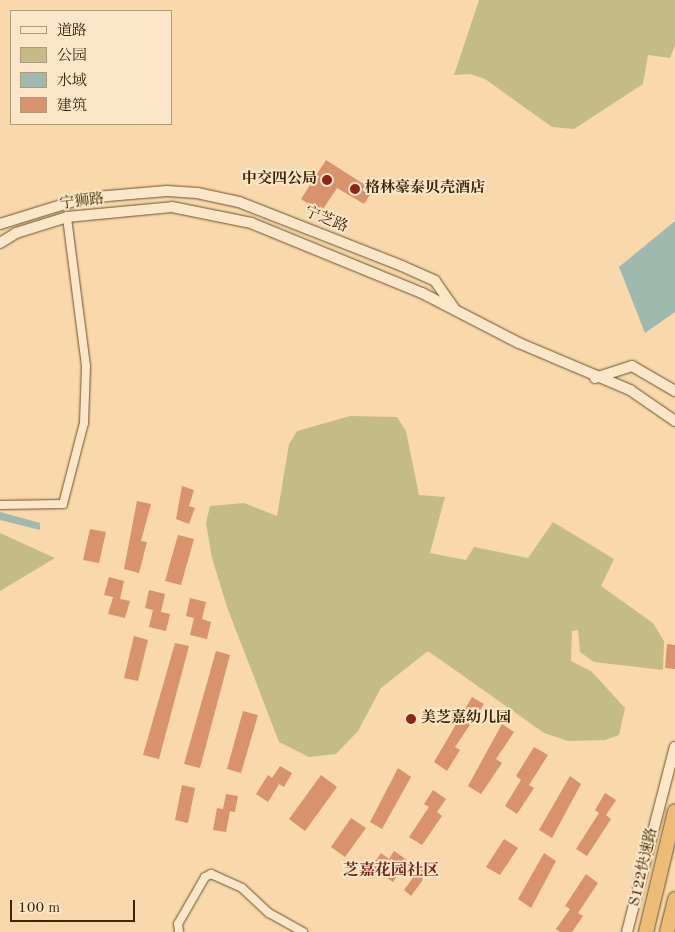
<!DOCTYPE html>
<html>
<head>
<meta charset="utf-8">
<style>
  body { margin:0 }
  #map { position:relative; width:675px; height:932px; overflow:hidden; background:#f9d8ab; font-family:"Old Standard TT","Noto Serif SC",serif }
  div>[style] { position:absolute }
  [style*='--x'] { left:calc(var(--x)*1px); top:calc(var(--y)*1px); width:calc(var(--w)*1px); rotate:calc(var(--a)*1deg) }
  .green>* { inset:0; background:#c3bd85 }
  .water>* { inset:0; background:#9eb9ae }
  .building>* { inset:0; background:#d8926c }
  .roads { filter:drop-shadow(0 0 1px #6b522c) drop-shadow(0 0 1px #6b522c) }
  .street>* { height:8px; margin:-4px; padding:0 4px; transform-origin:4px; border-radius:4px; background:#fbe6c8 }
  .secondary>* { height:10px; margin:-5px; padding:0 5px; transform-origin:5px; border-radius:5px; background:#fbe6c8 }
  .highway>* { height:14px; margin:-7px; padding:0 7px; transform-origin:7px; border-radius:7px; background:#ecbc76 }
  .dots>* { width:14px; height:14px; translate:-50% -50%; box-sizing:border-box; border:2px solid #fbe6c8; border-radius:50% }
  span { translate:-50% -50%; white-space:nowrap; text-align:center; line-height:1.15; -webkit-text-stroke:4px #fbe6c8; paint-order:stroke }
  .poi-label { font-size:15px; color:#3c2601; font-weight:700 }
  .right { translate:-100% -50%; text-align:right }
  .left { translate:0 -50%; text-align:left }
  .street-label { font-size:15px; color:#3c2601 }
  .neighbourhood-label { font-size:16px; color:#7a1f14; font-weight:700 }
  .legend { position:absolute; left:10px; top:10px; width:162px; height:115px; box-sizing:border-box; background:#fbe6c8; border:1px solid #af9978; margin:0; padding:6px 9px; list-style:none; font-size:15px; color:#3c2601 }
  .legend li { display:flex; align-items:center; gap:10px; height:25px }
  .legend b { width:25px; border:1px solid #af9978 }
  .scale { position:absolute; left:10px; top:900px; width:125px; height:22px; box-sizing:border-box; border:2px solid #3c2601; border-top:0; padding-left:6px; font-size:15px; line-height:18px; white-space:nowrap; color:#3c2601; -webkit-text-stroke:4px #fbe6c8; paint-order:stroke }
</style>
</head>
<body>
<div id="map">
  <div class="green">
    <i style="clip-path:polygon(479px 0,675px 0,675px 45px,670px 58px,648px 55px,643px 84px,574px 129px,552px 127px,485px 79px,470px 74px,454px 75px)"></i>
    <i style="clip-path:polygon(350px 416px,397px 417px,406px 431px,419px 495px,445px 497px,430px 553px,466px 560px,474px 547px,528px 558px,553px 522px,614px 559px,601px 586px,653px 623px,664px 641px,663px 670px,594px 662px,580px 652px,578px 630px,572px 631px,571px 661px,591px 671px,625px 708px,619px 735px,605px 740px,568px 741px,544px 733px,428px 651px,381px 688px,358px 731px,336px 754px,309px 757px,279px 742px,227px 607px,212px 558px,206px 523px,210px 506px,244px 503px,277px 516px,289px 444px,297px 431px)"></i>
    <i style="clip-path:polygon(0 533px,55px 558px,0 591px)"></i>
  </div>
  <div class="water">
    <i style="clip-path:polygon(675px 221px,675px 312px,645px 333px,619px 267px)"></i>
    <i style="clip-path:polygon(0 512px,40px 523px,40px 530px,0 520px)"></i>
  </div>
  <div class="building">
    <i style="clip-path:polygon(326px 160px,373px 190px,364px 204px,337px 188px,321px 212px,301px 199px)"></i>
    <i style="clip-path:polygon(182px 486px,194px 490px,189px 506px,195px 508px,189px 524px,176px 519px)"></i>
    <i style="clip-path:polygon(137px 501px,151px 504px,141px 541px,147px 542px,139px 573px,124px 569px)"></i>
    <i style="clip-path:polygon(90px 529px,106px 532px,99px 563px,83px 560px)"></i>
    <i style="clip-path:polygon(178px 535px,194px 539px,181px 585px,165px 581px)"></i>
    <i style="clip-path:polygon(109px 577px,124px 581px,120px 599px,130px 601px,125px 618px,108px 614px,113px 597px,104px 595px)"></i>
    <i style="clip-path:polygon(149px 590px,165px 594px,161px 612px,170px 614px,166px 631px,149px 627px,153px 610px,145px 608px)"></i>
    <i style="clip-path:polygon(190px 598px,206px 602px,202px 619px,211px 622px,207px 639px,190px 635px,194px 618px,186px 616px)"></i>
    <i style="clip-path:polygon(134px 636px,148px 640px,138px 681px,124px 678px)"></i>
    <i style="clip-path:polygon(175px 643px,189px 646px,159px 759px,143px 755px)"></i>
    <i style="clip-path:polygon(667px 644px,675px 645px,675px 669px,665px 668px)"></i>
    <i style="clip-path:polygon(216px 651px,230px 655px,200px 768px,184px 764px)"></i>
    <i style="clip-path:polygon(472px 697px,484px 704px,455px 747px,460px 750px,447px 771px,434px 762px)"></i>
    <i style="clip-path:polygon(243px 711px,258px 715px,241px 773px,227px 769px)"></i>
    <i style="clip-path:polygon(502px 724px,514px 732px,496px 759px,502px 763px,481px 794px,468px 786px)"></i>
    <i style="clip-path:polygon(534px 747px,548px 755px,529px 785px,534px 788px,517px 814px,505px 806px,521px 780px,516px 776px)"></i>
    <i style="clip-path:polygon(280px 766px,292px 773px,284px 787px,279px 784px,268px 802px,256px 794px,268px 775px,272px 778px)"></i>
    <i style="clip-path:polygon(398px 768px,411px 777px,382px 829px,370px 822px)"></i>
    <i style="clip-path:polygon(321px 775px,337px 787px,305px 831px,289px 819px)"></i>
    <i style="clip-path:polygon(570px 776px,581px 784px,552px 838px,539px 830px)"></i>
    <i style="clip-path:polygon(182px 785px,195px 788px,188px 823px,175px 820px)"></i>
    <i style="clip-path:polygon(433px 790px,446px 799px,437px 812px,442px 816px,422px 845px,409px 837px,429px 807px,424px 804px)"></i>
    <i style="clip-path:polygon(605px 793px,616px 800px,606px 815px,611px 819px,587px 856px,576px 849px,599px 813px,595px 810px)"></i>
    <i style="clip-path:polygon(226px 794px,238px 796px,235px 812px,230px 811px,226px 832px,213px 830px,217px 808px,223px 809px)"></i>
    <i style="clip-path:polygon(351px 818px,366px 828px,345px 857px,331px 847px)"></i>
    <i style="clip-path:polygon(504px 839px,518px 848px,500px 875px,486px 867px)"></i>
    <i style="clip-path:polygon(394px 851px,407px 860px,393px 882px,371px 867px,381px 853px,389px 859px)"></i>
    <i style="clip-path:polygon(544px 853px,556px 861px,531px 908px,518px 899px)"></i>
    <i style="clip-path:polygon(422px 865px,430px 870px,411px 896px,404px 890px)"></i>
    <i style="clip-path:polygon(586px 874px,598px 883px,578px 913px,583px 916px,572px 932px,560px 932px,556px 929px,570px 909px,565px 906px)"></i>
  </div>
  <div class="roads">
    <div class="street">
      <i style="--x:0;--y:505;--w:63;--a:-0.9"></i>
      <i style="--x:63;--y:504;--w:84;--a:-75.5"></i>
      <i style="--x:84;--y:423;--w:57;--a:-88"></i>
      <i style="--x:86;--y:366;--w:150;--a:-97.3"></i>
      <i style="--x:179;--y:932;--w:8;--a:-97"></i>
      <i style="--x:178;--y:924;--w:54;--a:-60.1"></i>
      <i style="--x:205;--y:877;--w:7;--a:-27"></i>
      <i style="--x:211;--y:874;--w:34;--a:24"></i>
      <i style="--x:242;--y:888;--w:37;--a:43"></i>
      <i style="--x:269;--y:913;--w:39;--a:29"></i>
    </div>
    <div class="secondary">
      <i style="--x:0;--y:224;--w:88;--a:-17.2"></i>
      <i style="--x:84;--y:198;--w:83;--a:-4.8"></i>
      <i style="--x:167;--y:191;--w:30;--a:4"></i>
      <i style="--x:197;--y:193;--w:43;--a:12.1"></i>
      <i style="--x:239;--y:202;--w:175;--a:21.4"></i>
      <i style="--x:402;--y:266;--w:36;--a:24"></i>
      <i style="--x:435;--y:281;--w:35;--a:55"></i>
      <i style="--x:0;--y:243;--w:19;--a:-32"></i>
      <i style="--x:16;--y:233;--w:53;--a:-17.4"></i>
      <i style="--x:67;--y:217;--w:105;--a:-5.4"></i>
      <i style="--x:172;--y:207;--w:81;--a:11.4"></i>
      <i style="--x:251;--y:223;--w:185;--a:22.3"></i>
      <i style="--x:422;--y:293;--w:109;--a:27.3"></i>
      <i style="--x:519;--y:343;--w:121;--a:22.9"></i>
      <i style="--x:630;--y:390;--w:55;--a:34.6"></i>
      <i style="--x:595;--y:378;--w:39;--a:-18"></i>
      <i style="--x:632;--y:366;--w:50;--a:30.2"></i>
      <i style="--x:627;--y:932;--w:191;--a:-75.5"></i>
    </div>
    <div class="highway">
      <i style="--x:646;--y:932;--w:124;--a:-76.5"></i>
      <i style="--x:667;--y:932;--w:34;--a:-76"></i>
    </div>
  </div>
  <div class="dots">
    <i style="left:327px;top:180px;background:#8f2418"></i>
    <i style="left:355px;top:189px;background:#8f2418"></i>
    <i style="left:411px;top:719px;background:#8f2418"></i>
  </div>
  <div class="poi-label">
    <span class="right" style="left:317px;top:180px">中交四公局</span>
    <span class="left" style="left:365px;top:189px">格林豪泰贝壳酒店</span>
    <span class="left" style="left:421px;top:719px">美芝嘉幼儿园</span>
  </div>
  <div class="street-label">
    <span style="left:82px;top:202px;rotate:-7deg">宁狮路</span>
    <span style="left:326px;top:220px;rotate:22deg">宁芝路</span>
    <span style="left:644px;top:867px;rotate:-77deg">S122快速路</span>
  </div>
  <div class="neighbourhood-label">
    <span style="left:391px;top:871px">芝嘉花园社区</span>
  </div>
  <ul class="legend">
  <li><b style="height:6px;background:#fbe6c8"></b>道路</li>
  <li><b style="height:14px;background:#c3bd85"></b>公园</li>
  <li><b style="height:14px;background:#9eb9ae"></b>水域</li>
  <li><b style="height:14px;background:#d8926c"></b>建筑</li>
  </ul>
  <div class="scale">100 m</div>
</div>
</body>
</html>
